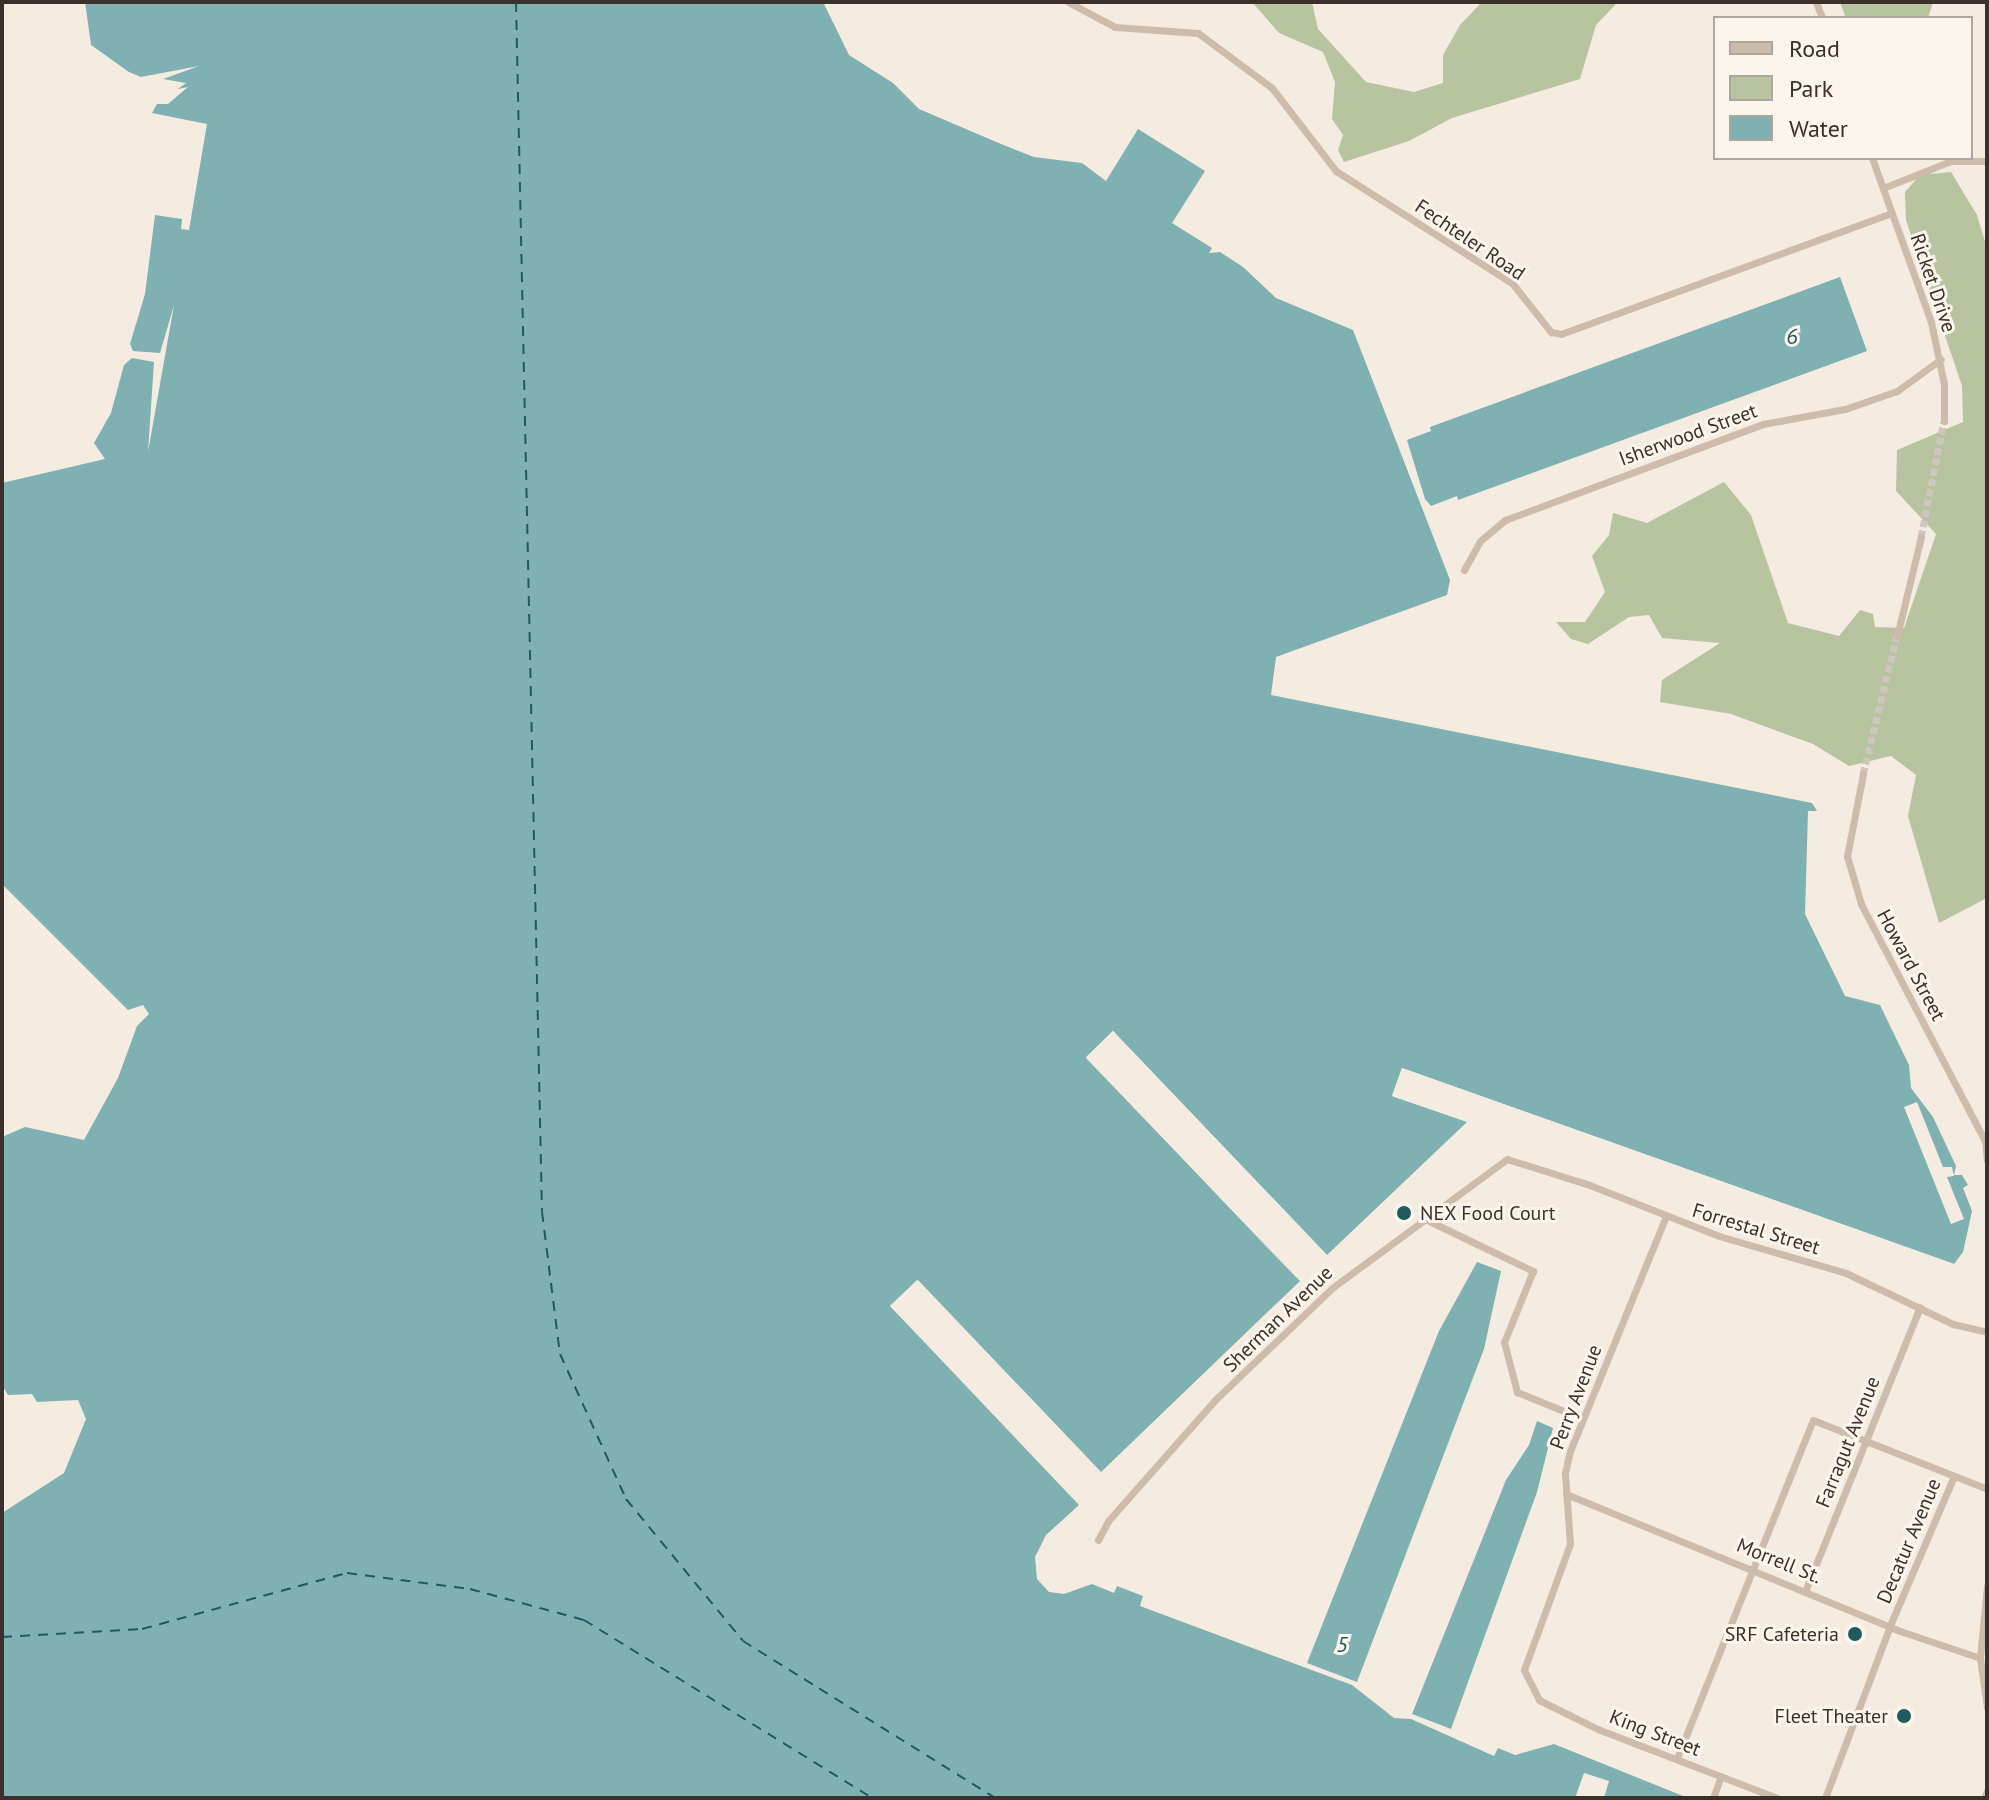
<!DOCTYPE html>
<html>
<head>
<meta charset="utf-8">
<style>
  body { margin:0 }
  #map { position:relative; width:1989px; height:1800px; overflow:hidden; background:#f4ebe1; font-family:"PT Sans",sans-serif }
  div>[style] { position:absolute }
  [style*='--x'] { left:calc(var(--x)*1px); top:calc(var(--y)*1px); width:calc(var(--w)*1px); rotate:calc(var(--a)*1deg) }
  .green>* { inset:0; background:#b8c4a0 }
  .water>* { inset:0; background:#7fb0b2 }
  .pier>* { inset:0; background:#f4ebe1 }
  .ferry>* { height:2px; margin-top:-1px; transform-origin:0; background:repeating-linear-gradient(90deg,#1f5a5e 0 10px,transparent 0 18px) }
  .minor-tunnel>* { height:7px; margin-top:-3.5px; transform-origin:0; background:repeating-linear-gradient(90deg,#cfc6bd 0 7px,transparent 0 10.5px) }
  .minor>* { height:7px; margin:-3.5px; padding:0 3.5px; transform-origin:3.5px; border-radius:3.5px; background:#cdbbac }
  .dots>* { width:22px; height:22px; translate:-50% -50%; box-sizing:border-box; border:4px solid #fbf5ee; border-radius:50% }
  span { translate:-50% -50%; white-space:nowrap; text-align:center; line-height:1.15; -webkit-text-stroke:6px #fbf5ee; paint-order:stroke }
  .street-label { font-size:20px; color:#3b302b }
  .poi-label { font-size:20px; color:#3b302b }
  .left { translate:0 -50%; text-align:left }
  .right { translate:-100% -50%; text-align:right }
  .water-label { font-size:22px; color:#1f5a5e; font-style:italic }
  .frame { position:absolute; inset:0; border:4px solid #3b302b; pointer-events:none }
  .legend { position:absolute; left:1713px; top:16px; width:260px; height:144px; box-sizing:border-box; background:#fbf5ee; border:2px solid #aea6a0; margin:0; padding:10px 14px; list-style:none; font-size:24px; color:#3b302b }
  .legend li { display:flex; align-items:center; gap:16px; height:40px }
  .legend b { width:40px; border:2px solid #aea6a0 }
</style>
</head>
<body>
<div id="map">
  <div class="green">
    <i style="clip-path:polygon(1252px 2px,1312px 2px,1318px 29px,1366px 82px,1414px 92px,1443px 83px,1443px 55px,1460px 25px,1482px 2px,1618px 2px,1596px 25px,1580px 79px,1452px 118px,1409px 141px,1344px 162px,1338px 150px,1343px 135px,1332px 119px,1335px 82px,1323px 52px,1279px 33px)"></i>
    <i style="clip-path:polygon(1840px 2px,1933px 2px,1928px 18px,1846px 18px)"></i>
    <i style="clip-path:polygon(1951px 172px,1977px 215px,1987px 248px,1987px 898px,1939px 923px,1908px 816px,1916px 775px,1891px 756px,1849px 766px,1813px 744px,1731px 714px,1660px 702px,1662px 680px,1720px 643px,1662px 638px,1649px 615px,1629px 617px,1588px 644px,1571px 639px,1556px 622px,1585px 622px,1605px 592px,1592px 556px,1609px 535px,1613px 513px,1647px 523px,1724px 482px,1751px 515px,1788px 623px,1839px 636px,1860px 610px,1873px 614px,1875px 627px,1904px 628px,1936px 534px,1896px 491px,1897px 450px,1963px 422px,1962px 386px,1906px 220px,1905px 192px,1920px 175px)"></i>
  </div>
  <div class="water">
    <i style="clip-path:polygon(85px 2px,823px 2px,849px 55px,893px 83px,919px 109px,1001px 144px,1034px 157px,1082px 163px,1106px 181px,1138px 129px,1205px 171px,1172px 223px,1212px 248px,1209px 253px,1220px 252px,1243px 267px,1276px 298px,1353px 330px,1450px 580px,1447px 595px,1276px 657px,1271px 695px,1812px 803px,1817px 811px,1808px 811px,1805px 914px,1845px 996px,1880px 1005px,1909px 1065px,1911px 1088px,1933px 1117px,1956px 1166px,1954px 1175px,1962px 1175px,1968px 1185px,1963px 1188px,1972px 1211px,1963px 1252px,1954px 1264px,1402px 1068px,1392px 1096px,1467px 1122px,1327px 1255px,1113px 1031px,1086px 1058px,1300px 1281px,1101px 1472px,918px 1280px,890px 1306px,1079px 1505px,1046px 1535px,1035px 1557px,1037px 1579px,1049px 1592px,1064px 1594px,1092px 1584px,1114px 1593px,1117px 1586px,1143px 1596px,1140px 1606px,1352px 1685px,1394px 1718px,1411px 1719px,1494px 1756px,1498px 1748px,1515px 1755px,1554px 1744px,1688px 1798px,1604px 1798px,1609px 1781px,1584px 1773px,1575px 1798px,2px 1798px,2px 1513px,64px 1473px,86px 1419px,78px 1400px,37px 1402px,32px 1394px,8px 1395px,2px 1385px,2px 1137px,25px 1127px,84px 1140px,118px 1078px,137px 1026px,149px 1014px,143px 1005px,128px 1010px,2px 884px,2px 483px,105px 459px,94px 443px,111px 413px,124px 365px,132px 358px,154px 362px,148px 452px,174px 305px,160px 353px,133px 351px,130px 344px,145px 294px,155px 215px,182px 219px,181px 229px,189px 230px,207px 124px,152px 113px,157px 104px,168px 104px,188px 87px,178px 89px,186px 83px,163px 79px,199px 66px,141px 77px,129px 72px,91px 45px)"></i>
    <i style="clip-path:polygon(1840px 277px,1867px 351px,1458px 500px,1457px 496px,1431px 506px,1425px 499px,1407px 440px,1431px 431px,1430px 427px)"></i>
    <i style="clip-path:polygon(1477px 1262px,1501px 1271px,1484px 1349px,1357px 1682px,1307px 1663px,1439px 1331px)"></i>
    <i style="clip-path:polygon(1537px 1421px,1553px 1428px,1537px 1492px,1451px 1729px,1412px 1714px,1506px 1480px,1529px 1445px)"></i>
  </div>
  <div class="pier">
    <i style="clip-path:polygon(1113px 1031px,1327px 1255px,1113px 1036px,1091px 1057px,1302px 1284px,1086px 1057px)"></i>
    <i style="clip-path:polygon(1402px 1068px,1718px 1180px,1954px 1264px,1936px 1263px,1404px 1073px,1397px 1093px,1471px 1123px,1392px 1096px)"></i>
    <i style="clip-path:polygon(1917px 1102px,1943px 1167px,1952px 1167px,1954px 1176px,1947px 1177px,1964px 1219px,1951px 1224px,1904px 1107px)"></i>
    <i style="clip-path:polygon(917px 1280px,1101px 1472px,917px 1285px,895px 1306px,1083px 1505px,890px 1306px)"></i>
  </div>
  <div class="ferry">
    <i style="--x:516;--y:2;--w:1210;--a:88.77"></i>
    <i style="--x:542;--y:1212;--w:143;--a:82.8"></i>
    <i style="--x:560;--y:1354;--w:159;--a:65.5"></i>
    <i style="--x:626;--y:1499;--w:184;--a:50.5"></i>
    <i style="--x:743;--y:1641;--w:297;--a:31.9"></i>
    <i style="--x:2;--y:1637;--w:140;--a:-3.3"></i>
    <i style="--x:142;--y:1629;--w:213;--a:-15.3"></i>
    <i style="--x:347;--y:1573;--w:124;--a:7.4"></i>
    <i style="--x:470;--y:1589;--w:118;--a:15.2"></i>
    <i style="--x:584;--y:1620;--w:339;--a:31.7"></i>
  </div>
  <div class="minor-tunnel">
    <i style="--x:1921;--y:537;--w:118;--a:-78.8"></i>
    <i style="--x:1863;--y:774;--w:142;--a:-76.2"></i>
  </div>
  <div class="minor">
    <i style="--x:1068;--y:2;--w:53;--a:28"></i>
    <i style="--x:1115;--y:27;--w:83;--a:4.1"></i>
    <i style="--x:1198;--y:33;--w:92;--a:36.6"></i>
    <i style="--x:1272;--y:88;--w:105;--a:52.4"></i>
    <i style="--x:1336;--y:171;--w:209;--a:32.5"></i>
    <i style="--x:1512;--y:283;--w:63;--a:51.5"></i>
    <i style="--x:1551;--y:332;--w:10;--a:11"></i>
    <i style="--x:1561;--y:334;--w:352;--a:-20.1"></i>
    <i style="--x:1816;--y:2;--w:17;--a:69"></i>
    <i style="--x:1872;--y:158;--w:174;--a:70.2"></i>
    <i style="--x:1931;--y:322;--w:63;--a:78.2"></i>
    <i style="--x:1944;--y:384;--w:37;--a:90"></i>
    <i style="--x:1883;--y:188;--w:73;--a:-21.7"></i>
    <i style="--x:1951;--y:161;--w:36;--a:0"></i>
    <i style="--x:1464;--y:570;--w:33;--a:-61"></i>
    <i style="--x:1480;--y:541;--w:33;--a:-40"></i>
    <i style="--x:1505;--y:520;--w:275;--a:-20.4"></i>
    <i style="--x:1763;--y:424;--w:83;--a:-10.4"></i>
    <i style="--x:1845;--y:409;--w:55;--a:-19.1"></i>
    <i style="--x:1897;--y:391;--w:54;--a:-36"></i>
    <i style="--x:1897;--y:636;--w:102;--a:-76.4"></i>
    <i style="--x:1863;--y:774;--w:84;--a:101"></i>
    <i style="--x:1847;--y:856;--w:50;--a:73.7"></i>
    <i style="--x:1861;--y:904;--w:267;--a:62.4"></i>
    <i style="--x:1985;--y:1141;--w:20;--a:84"></i>
    <i style="--x:1666;--y:1216;--w:254;--a:112.2"></i>
    <i style="--x:1570;--y:1451;--w:23;--a:103"></i>
    <i style="--x:1565;--y:1473;--w:71;--a:86"></i>
    <i style="--x:1570;--y:1544;--w:134;--a:110.1"></i>
    <i style="--x:1524;--y:1670;--w:34;--a:63"></i>
    <i style="--x:1539;--y:1700;--w:68;--a:26.2"></i>
    <i style="--x:1600;--y:1730;--w:190;--a:21"></i>
    <i style="--x:1427;--y:1220;--w:118;--a:25.7"></i>
    <i style="--x:1533;--y:1271;--w:77;--a:112.2"></i>
    <i style="--x:1504;--y:1342;--w:52;--a:75.4"></i>
    <i style="--x:1517;--y:1392;--w:71;--a:22.2"></i>
    <i style="--x:1566;--y:1494;--w:361;--a:22.3"></i>
    <i style="--x:1900;--y:1631;--w:84;--a:18.6"></i>
    <i style="--x:1098;--y:1540;--w:21;--a:-62"></i>
    <i style="--x:1108;--y:1521;--w:163;--a:-48.5"></i>
    <i style="--x:1216;--y:1399;--w:161;--a:-43.7"></i>
    <i style="--x:1332;--y:1288;--w:217;--a:-36.4"></i>
    <i style="--x:1507;--y:1159;--w:84;--a:17.4"></i>
    <i style="--x:1587;--y:1184;--w:142;--a:21.5"></i>
    <i style="--x:1719;--y:1236;--w:132;--a:16.2"></i>
    <i style="--x:1846;--y:1273;--w:119;--a:25.5"></i>
    <i style="--x:1953;--y:1324;--w:35;--a:13"></i>
    <i style="--x:1987;--y:1586;--w:72;--a:95.6"></i>
    <i style="--x:1980;--y:1658;--w:50;--a:82"></i>
    <i style="--x:1806;--y:1589;--w:304;--a:-68"></i>
    <i style="--x:1677;--y:1758;--w:364;--a:-68.1"></i>
    <i style="--x:1813;--y:1420;--w:187;--a:21.6"></i>
    <i style="--x:1713;--y:1798;--w:23;--a:-70"></i>
    <i style="--x:1825;--y:1798;--w:187;--a:-69.3"></i>
    <i style="--x:1891;--y:1623;--w:160;--a:-66.8"></i>
    <i style="--x:1984;--y:1798;--w:8;--a:-67"></i>
  </div>
  <div class="dots">
    <i style="left:1404px;top:1213px;background:#1f5a5e"></i>
    <i style="left:1855px;top:1634px;background:#1f5a5e"></i>
    <i style="left:1904px;top:1716px;background:#1f5a5e"></i>
  </div>
  <div class="street-label">
    <span style="left:1470px;top:240px;rotate:34deg">Fechteler Road</span>
    <span style="left:1933px;top:283px;rotate:71deg">Ricket Drive</span>
    <span style="left:1688px;top:435px;rotate:-20deg">Isherwood Street</span>
    <span style="left:1911px;top:965px;rotate:62deg">Howard Street</span>
    <span style="left:1756px;top:1229px;rotate:17deg">Forrestal Street</span>
    <span style="left:1278px;top:1319px;rotate:-44deg">Sherman Avenue</span>
    <span style="left:1576px;top:1397px;rotate:-69deg">Perry Avenue</span>
    <span style="left:1848px;top:1442px;rotate:-68deg">Farragut Avenue</span>
    <span style="left:1909px;top:1541px;rotate:-67deg">Decatur Avenue</span>
    <span style="left:1779px;top:1561px;rotate:22deg">Morrell St.</span>
    <span style="left:1655px;top:1733px;rotate:21deg">King Street</span>
  </div>
  <div class="poi-label">
    <span class="left" style="left:1420px;top:1213px">NEX Food Court</span>
    <span class="right" style="left:1839px;top:1634px">SRF Cafeteria</span>
    <span class="right" style="left:1888px;top:1716px">Fleet Theater</span>
  </div>
  <div class="water-label">
    <span style="left:1792px;top:337px">6</span>
    <span style="left:1342px;top:1645px">5</span>
  </div>
  <div class="frame"></div>
  <ul class="legend">
  <li><b style="height:10px;background:#cdbbac"></b>Road</li>
  <li><b style="height:22px;background:#b8c4a0"></b>Park</li>
  <li><b style="height:22px;background:#7fb0b2"></b>Water</li>
  </ul>
</div>
</body>
</html>
